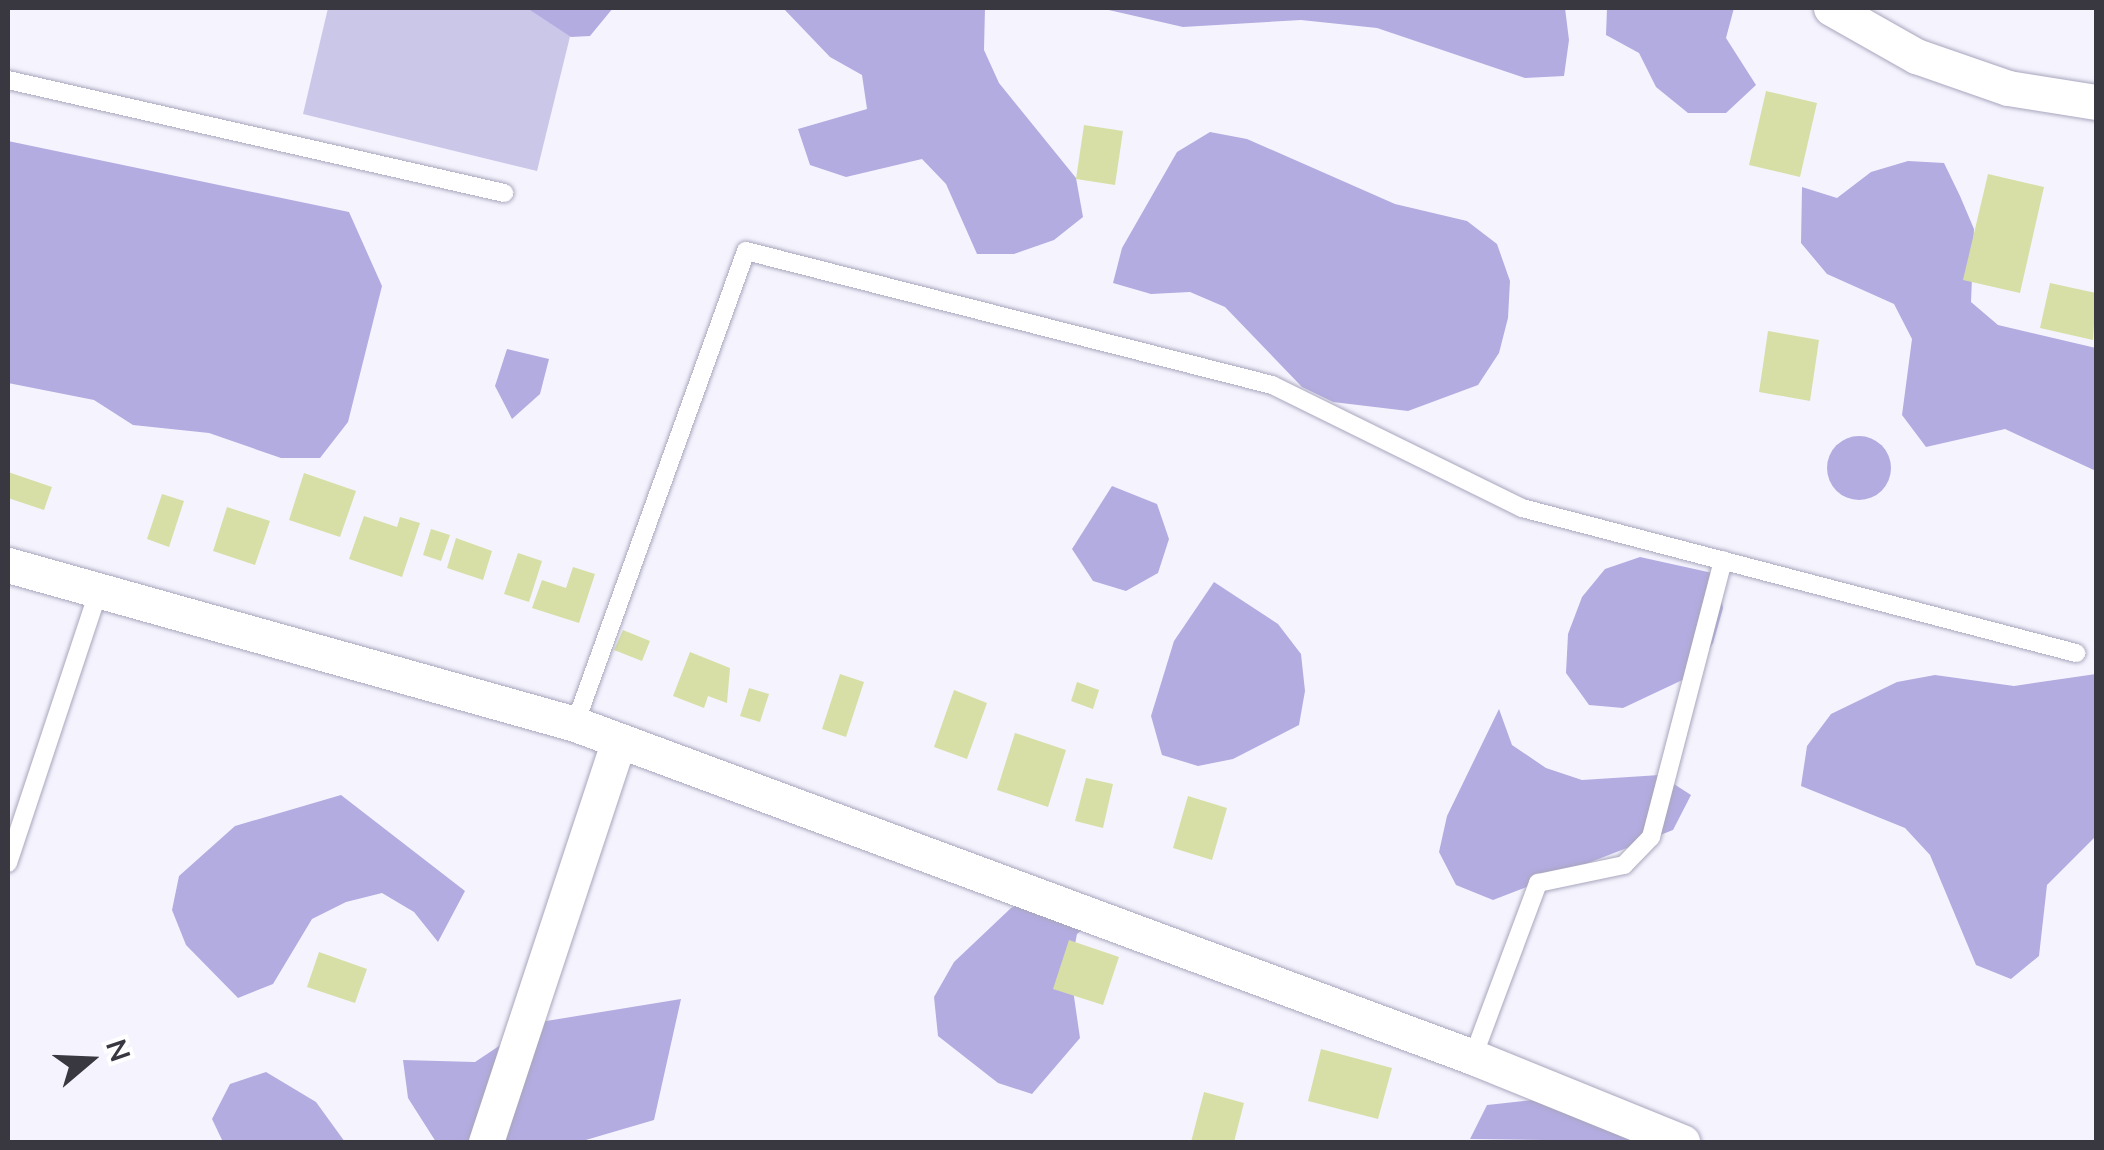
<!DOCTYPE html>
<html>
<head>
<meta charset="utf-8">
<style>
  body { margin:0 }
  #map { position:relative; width:2104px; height:1150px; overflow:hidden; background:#f5f4fe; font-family:Mulish,sans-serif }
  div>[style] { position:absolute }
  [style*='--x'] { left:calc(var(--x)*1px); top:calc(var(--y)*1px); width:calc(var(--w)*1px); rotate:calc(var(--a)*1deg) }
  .green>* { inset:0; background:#cbc7e9 }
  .forest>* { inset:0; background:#b3ace1 }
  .round { border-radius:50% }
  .building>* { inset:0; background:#d7dfa6 }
  .roads { filter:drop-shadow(0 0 2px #a8a6bd) drop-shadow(0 0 2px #a8a6bd) }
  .lane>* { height:18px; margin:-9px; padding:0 9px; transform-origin:9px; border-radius:9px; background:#fff }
  .street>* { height:35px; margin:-17.5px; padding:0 17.5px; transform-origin:17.5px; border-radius:17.5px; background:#fff }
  span { translate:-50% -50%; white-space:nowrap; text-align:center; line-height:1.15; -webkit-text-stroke:8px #fff; paint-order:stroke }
  .frame { position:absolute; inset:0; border:10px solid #393841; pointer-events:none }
  .north { position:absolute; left:40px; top:1010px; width:100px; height:100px; -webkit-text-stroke:8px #fff; paint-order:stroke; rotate:71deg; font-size:28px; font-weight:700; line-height:40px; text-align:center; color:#393841 }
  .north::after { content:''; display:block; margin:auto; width:35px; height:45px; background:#393841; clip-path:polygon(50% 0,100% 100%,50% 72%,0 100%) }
</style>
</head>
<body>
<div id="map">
  <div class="green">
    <i style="clip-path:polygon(328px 8px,577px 8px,537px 171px,303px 114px)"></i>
  </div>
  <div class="forest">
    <i style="clip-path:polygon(527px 8px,613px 8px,590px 36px,571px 37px)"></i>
    <i style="clip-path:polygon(783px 8px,985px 8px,984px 50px,999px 83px,1076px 178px,1083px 217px,1054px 240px,1014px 254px,977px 254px,946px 184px,922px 159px,846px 177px,810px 165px,798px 129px,867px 109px,862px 75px,830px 57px)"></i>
    <i style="clip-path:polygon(1100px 8px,1565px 8px,1569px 40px,1564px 76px,1525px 78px,1377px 28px,1301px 20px,1183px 27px)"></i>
    <i style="clip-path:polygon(1607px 8px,1734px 8px,1726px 38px,1756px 85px,1726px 113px,1688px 113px,1656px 87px,1639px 53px,1606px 35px)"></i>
    <i style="clip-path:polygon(1210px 132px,1247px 139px,1395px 204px,1467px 221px,1497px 244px,1510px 281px,1508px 318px,1499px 353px,1478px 385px,1408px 411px,1333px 402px,1302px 387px,1225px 307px,1190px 292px,1151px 294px,1113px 283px,1122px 248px,1177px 152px)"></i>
    <i style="clip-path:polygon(8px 141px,349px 212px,382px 286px,348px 422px,320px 458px,281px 458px,209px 433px,133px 425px,94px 400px,8px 383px)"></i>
    <i style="clip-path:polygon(1908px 161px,1944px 163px,1960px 196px,1974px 229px,1971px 302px,1998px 325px,2096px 348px,2096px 471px,2005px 429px,1926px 447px,1902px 415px,1912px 339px,1894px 304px,1827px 274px,1801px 243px,1802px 187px,1837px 198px,1871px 172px)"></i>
    <i style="clip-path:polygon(507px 349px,549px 359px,540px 394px,512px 419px,495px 386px)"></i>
    <i class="round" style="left:1827px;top:436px;width:64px;height:64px"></i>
    <i style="clip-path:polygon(1112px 486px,1157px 504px,1169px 539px,1158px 573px,1126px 591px,1093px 581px,1072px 549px)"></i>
    <i style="clip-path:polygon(1640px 557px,1717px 574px,1723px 608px,1713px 643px,1693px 675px,1623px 708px,1589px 705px,1566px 673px,1568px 634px,1582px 597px,1605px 569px)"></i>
    <i style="clip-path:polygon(1214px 582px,1278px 624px,1301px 654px,1305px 691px,1299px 725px,1233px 759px,1198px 766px,1162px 755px,1151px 716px,1174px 641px)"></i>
    <i style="clip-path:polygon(2096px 674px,2096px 836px,2047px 885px,2039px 956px,2011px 979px,1976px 965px,1930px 855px,1905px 828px,1801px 786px,1807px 746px,1831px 714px,1897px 682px,1935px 675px,2014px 686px)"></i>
    <i style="clip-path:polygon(1499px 709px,1512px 745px,1546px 768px,1582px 780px,1660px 775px,1691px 795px,1673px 830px,1493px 900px,1456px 885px,1439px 852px,1447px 816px)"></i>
    <i style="clip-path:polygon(341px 795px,465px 891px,438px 942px,414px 912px,382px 893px,346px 902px,312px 919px,273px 984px,238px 998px,186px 945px,172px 910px,179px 876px,235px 826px)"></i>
    <i style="clip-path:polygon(1043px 891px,1105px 911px,1077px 934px,1070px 969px,1080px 1038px,1032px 1094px,998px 1083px,938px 1036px,934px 997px,954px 962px,1011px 908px)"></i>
    <i style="clip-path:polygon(681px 999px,654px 1120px,579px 1142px,436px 1142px,408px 1098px,403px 1060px,475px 1062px,534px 1023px)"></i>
    <i style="clip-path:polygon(266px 1072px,316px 1102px,345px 1142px,223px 1142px,212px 1119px,230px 1084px)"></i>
    <i style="clip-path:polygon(1559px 1097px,1674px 1122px,1700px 1142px,1470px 1139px,1487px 1105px)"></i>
  </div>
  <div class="building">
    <i style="clip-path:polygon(1766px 91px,1817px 103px,1800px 177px,1749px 165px)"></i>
    <i style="clip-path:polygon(1084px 125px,1123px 131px,1115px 185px,1076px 179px)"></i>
    <i style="clip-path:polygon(1988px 174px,2044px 187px,2020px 293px,1963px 280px)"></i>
    <i style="clip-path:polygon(2050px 283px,2096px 293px,2093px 340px,2040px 328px)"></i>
    <i style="clip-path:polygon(1768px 331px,1819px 340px,1810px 401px,1759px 392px)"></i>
    <i style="clip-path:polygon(8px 472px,52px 487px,44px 510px,8px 498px)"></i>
    <i style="clip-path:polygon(304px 473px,356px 491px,340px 537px,289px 520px)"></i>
    <i style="clip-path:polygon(162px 494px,184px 501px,169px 547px,147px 539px)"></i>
    <i style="clip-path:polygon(227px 507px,270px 521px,255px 565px,213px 551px)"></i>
    <i style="clip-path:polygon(364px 516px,397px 527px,400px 517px,420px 523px,402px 577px,349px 559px)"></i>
    <i style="clip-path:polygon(431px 529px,450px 535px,441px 561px,423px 555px)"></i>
    <i style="clip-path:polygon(456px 538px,492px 551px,483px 580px,447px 568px)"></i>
    <i style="clip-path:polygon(518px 553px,542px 561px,529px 602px,504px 594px)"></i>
    <i style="clip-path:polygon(573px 567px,595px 574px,579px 623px,532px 608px,542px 580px,566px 588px)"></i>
    <i style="clip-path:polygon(623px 630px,650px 641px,642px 661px,614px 650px)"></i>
    <i style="clip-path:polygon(690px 652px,730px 668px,727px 703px,708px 696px,704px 708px,673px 696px)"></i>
    <i style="clip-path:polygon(840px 674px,864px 682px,846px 737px,822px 729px)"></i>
    <i style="clip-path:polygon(1077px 682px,1099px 690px,1093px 709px,1071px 701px)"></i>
    <i style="clip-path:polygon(749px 688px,769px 694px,760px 722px,740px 716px)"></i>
    <i style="clip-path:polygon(954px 690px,987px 703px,967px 759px,934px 747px)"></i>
    <i style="clip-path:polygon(1015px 733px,1066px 750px,1048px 807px,997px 790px)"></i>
    <i style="clip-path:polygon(1086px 778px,1113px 784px,1103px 828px,1075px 821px)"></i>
    <i style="clip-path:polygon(1188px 796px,1227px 808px,1212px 860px,1173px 848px)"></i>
    <i style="clip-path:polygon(1069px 940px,1119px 957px,1103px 1005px,1053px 989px)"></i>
    <i style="clip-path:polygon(319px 952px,367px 969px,355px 1003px,307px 987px)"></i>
    <i style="clip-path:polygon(1321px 1049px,1392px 1068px,1378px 1119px,1308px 1101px)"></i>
    <i style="clip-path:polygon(1204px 1092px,1244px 1103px,1234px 1142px,1191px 1142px)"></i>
  </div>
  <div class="roads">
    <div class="lane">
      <i style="--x:8;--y:80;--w:509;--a:12.83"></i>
      <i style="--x:575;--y:724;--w:503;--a:-70.12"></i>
      <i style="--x:746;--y:251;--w:543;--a:14.29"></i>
      <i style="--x:1272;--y:385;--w:279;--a:26.2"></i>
      <i style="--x:1522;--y:508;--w:573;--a:14.67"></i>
      <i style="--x:8;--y:863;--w:285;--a:-71.6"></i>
      <i style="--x:1473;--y:1057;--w:186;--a:-69.5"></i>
      <i style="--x:1538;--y:883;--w:88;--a:-11.8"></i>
      <i style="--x:1624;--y:865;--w:39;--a:-46"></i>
      <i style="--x:1651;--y:837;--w:286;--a:-75.4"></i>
    </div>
    <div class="street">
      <i style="--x:1831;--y:8;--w:98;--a:29.5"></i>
      <i style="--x:1916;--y:56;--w:97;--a:19.2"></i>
      <i style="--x:2008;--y:88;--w:89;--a:9"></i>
      <i style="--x:8;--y:565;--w:589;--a:15.66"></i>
      <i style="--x:575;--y:724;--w:958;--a:20.35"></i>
      <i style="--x:1473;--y:1057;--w:226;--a:22.1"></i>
      <i style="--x:486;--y:1142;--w:422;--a:-71.7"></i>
    </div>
  </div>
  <div class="frame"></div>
  <div class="north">N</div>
</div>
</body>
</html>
